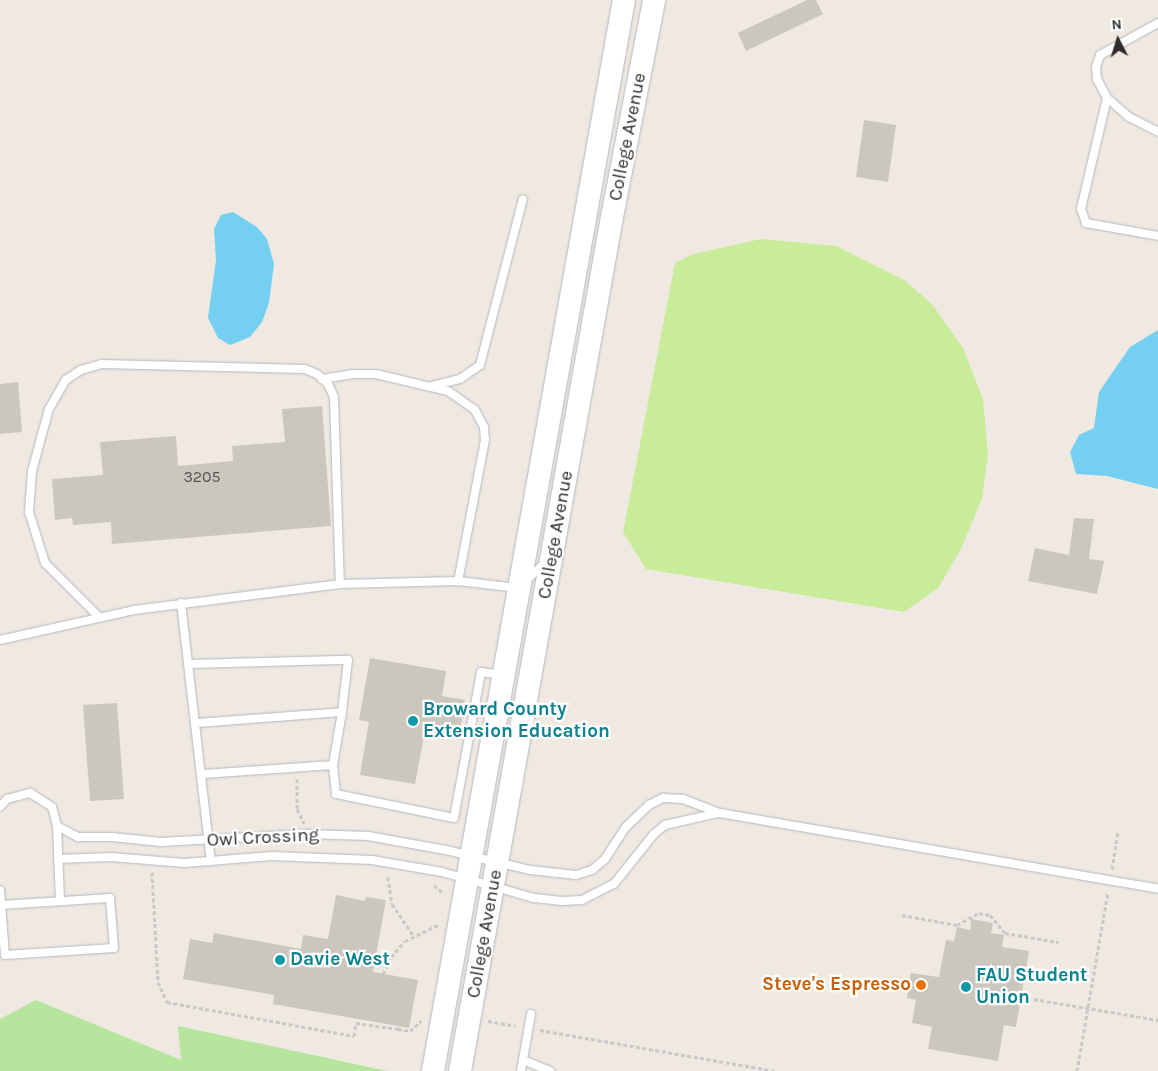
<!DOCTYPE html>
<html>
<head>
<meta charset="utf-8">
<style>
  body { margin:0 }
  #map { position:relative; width:1158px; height:1071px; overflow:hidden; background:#efe9e1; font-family:Karla,sans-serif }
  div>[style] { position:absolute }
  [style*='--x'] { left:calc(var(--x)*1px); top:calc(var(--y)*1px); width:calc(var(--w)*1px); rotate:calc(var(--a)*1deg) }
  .green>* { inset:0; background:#b6e59e }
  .pitch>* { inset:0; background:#c9ec9a }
  .water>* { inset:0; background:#75cff0 }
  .building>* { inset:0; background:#cbc7bf }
  .path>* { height:3px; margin-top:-1.5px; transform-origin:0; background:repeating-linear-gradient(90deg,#c9c9c9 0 4px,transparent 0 6.5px) }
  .roads { filter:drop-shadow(0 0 1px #b4b7c1) drop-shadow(0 0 1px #b4b7c1) }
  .lane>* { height:8px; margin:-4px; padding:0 4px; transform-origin:4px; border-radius:4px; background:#fff }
  .secondary>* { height:22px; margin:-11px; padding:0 11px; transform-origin:11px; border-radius:11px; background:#fff }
  .dots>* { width:14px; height:14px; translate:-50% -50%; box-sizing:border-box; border:2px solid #fff; border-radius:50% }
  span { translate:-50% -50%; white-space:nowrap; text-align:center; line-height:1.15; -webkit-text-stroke:4.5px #fff; paint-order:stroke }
  .number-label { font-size:16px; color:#555452 }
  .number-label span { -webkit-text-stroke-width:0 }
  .street-label { font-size:19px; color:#2e2e2e }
  .culture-label { font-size:19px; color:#0d838f; font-weight:700 }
  .left { translate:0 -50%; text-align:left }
  .food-label { font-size:19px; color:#c56008; font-weight:700 }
  .right { translate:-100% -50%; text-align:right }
  .north { position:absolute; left:1093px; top:15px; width:50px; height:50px; -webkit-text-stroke:4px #fff; paint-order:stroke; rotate:355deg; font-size:14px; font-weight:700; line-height:20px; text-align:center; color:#2e2e2e }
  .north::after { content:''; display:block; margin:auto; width:18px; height:22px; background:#2e2e2e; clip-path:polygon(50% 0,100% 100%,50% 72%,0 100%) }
</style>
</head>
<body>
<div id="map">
  <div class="green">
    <i style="clip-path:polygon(36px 1000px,181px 1060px,178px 1026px,387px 1071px,0 1071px,0 1019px)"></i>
  </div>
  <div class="pitch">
    <i style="clip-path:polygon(761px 239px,836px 246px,904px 280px,932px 304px,963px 348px,983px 399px,988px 455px,982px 498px,961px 549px,938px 588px,904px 612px,646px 569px,623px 532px,675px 263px,693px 254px)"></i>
  </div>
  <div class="water">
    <i style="clip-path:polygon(233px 212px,257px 227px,267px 239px,274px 264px,269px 303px,262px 322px,250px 337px,230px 345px,218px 338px,208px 318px,216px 260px,214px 229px,221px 215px)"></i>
    <i style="clip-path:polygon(1158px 330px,1158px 489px,1107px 476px,1076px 474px,1070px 452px,1079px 435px,1094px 428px,1099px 392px,1130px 347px)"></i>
  </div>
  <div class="building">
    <i style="clip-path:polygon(807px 0,816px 0,823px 14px,746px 51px,738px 33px)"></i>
    <i style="clip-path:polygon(864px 120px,896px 125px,888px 182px,856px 177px)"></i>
    <i style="clip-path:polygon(18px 382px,22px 432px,0 434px,0 384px)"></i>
    <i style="clip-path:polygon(322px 406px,331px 526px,112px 544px,111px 522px,73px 525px,72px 518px,55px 520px,52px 479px,103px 475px,100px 442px,176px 436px,178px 466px,233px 461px,232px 446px,285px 442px,282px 409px)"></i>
    <i style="clip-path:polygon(1074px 518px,1094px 519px,1089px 559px,1104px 561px,1097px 594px,1028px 581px,1035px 548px,1069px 555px)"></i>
    <i style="clip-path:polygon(370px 658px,446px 671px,442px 696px,465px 700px,459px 737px,425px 731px,415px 784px,360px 775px,369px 722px,359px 720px)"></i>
    <i style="clip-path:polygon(117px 703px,124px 799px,90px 801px,83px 705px)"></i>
    <i style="clip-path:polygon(336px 895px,365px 901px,366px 897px,386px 900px,373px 972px,418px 980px,409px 1028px,273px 1004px,274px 995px,183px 979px,190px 939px,212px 943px,214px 933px,301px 949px,303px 935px,328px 939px)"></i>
    <i style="clip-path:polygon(971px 919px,993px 923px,991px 933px,1004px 935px,1002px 947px,1029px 951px,1016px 1027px,1004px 1025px,998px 1061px,928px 1049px,932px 1027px,912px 1023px,916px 1000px,907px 998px,911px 973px,939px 977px,946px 940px,954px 941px,957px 927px,970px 930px)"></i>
  </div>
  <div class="path">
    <i style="--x:297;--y:779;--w:30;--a:90"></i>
    <i style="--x:297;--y:809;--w:16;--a:63"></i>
    <i style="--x:1112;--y:869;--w:39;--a:-81"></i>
    <i style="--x:152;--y:872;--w:110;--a:86.9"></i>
    <i style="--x:158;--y:982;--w:22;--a:66"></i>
    <i style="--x:167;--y:1002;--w:190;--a:10.3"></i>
    <i style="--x:354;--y:1036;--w:13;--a:-81"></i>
    <i style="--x:356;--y:1023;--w:42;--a:8.1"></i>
    <i style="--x:388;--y:877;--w:27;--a:82"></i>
    <i style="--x:392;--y:904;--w:37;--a:56"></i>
    <i style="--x:434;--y:885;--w:13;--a:42"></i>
    <i style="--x:902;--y:915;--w:56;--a:10.3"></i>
    <i style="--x:957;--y:925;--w:25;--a:-29"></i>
    <i style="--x:979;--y:913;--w:11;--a:10"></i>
    <i style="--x:990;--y:915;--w:23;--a:50"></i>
    <i style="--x:1005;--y:933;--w:54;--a:9.6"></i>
    <i style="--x:383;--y:974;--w:19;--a:-65"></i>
    <i style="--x:391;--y:957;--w:21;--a:-49"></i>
    <i style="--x:405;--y:941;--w:37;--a:-26"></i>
    <i style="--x:1021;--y:997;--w:139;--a:9.5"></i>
    <i style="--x:488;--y:1021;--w:28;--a:10"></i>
    <i style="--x:399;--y:1027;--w:2;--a:117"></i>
    <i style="--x:398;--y:1029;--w:12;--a:9"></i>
    <i style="--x:410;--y:1031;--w:15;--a:-42"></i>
    <i style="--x:540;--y:1030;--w:238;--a:9.9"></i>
    <i style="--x:1077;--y:1071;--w:182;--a:-80.2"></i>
  </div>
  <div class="roads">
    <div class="lane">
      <i style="--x:1158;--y:23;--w:66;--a:151.1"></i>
      <i style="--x:1100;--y:55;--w:13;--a:108"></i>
      <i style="--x:1096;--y:67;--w:12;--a:85"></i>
      <i style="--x:1097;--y:79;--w:21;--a:62"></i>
      <i style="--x:1107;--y:98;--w:29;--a:41"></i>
      <i style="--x:1129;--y:117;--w:33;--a:27"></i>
      <i style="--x:1107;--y:98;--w:114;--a:103.2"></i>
      <i style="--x:1081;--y:209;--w:15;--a:70"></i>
      <i style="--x:1086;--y:223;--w:73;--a:10.2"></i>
      <i style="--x:322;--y:379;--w:30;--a:-9"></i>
      <i style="--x:352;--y:374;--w:24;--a:0"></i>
      <i style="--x:376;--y:374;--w:74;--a:13.3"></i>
      <i style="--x:448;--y:391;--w:33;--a:35"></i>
      <i style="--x:475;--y:410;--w:19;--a:62"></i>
      <i style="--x:484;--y:427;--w:13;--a:86"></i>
      <i style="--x:485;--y:440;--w:144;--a:100.8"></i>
      <i style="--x:432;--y:386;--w:29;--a:-14"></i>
      <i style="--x:460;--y:379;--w:24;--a:-35"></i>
      <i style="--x:480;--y:365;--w:171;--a:-75.5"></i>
      <i style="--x:181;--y:603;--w:260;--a:83.4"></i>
      <i style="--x:99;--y:617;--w:76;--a:-135"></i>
      <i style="--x:45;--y:563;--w:53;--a:-107.4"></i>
      <i style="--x:29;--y:512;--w:41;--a:-85.8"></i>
      <i style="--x:32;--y:471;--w:64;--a:-74.7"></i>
      <i style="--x:49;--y:409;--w:34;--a:-60"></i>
      <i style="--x:66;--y:380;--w:18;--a:-34"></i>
      <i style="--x:81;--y:370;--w:22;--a:-16"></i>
      <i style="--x:102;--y:364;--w:203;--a:1.4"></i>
      <i style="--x:305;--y:369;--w:13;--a:23"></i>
      <i style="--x:317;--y:374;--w:15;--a:42"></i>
      <i style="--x:328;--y:384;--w:14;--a:65"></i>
      <i style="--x:334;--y:397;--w:187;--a:88.2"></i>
      <i style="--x:0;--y:640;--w:137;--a:-12.6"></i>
      <i style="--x:134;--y:610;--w:208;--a:-7.2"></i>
      <i style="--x:340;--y:584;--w:118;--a:-1.5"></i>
      <i style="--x:458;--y:581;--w:60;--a:6.7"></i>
      <i style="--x:518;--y:588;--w:34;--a:-43"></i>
      <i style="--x:190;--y:664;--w:158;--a:-1.5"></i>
      <i style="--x:348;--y:660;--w:52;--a:96.6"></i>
      <i style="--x:197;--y:723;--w:145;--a:-4.3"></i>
      <i style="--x:342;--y:712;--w:54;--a:99.6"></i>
      <i style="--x:333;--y:765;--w:130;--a:176"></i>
      <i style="--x:333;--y:765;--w:29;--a:84"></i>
      <i style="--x:336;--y:794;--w:120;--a:11.5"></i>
      <i style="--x:454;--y:818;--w:148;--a:-79.5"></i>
      <i style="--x:481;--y:672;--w:21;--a:8"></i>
      <i style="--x:0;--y:807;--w:11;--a:-49"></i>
      <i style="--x:7;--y:799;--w:24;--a:-15"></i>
      <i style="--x:30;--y:793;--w:26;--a:32"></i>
      <i style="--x:52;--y:807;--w:20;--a:75"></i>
      <i style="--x:57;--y:826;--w:75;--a:87.7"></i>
      <i style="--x:57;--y:826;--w:24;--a:28"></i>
      <i style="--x:78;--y:837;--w:34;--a:0"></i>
      <i style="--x:112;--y:837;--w:49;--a:5.8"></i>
      <i style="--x:161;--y:842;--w:145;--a:-3.2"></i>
      <i style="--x:306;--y:834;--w:62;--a:1.8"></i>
      <i style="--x:368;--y:836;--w:79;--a:10.2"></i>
      <i style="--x:446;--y:850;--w:86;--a:13.4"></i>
      <i style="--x:530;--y:870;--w:46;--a:6.2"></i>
      <i style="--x:576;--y:875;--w:17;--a:-17"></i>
      <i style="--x:592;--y:870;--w:17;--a:-40"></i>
      <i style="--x:605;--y:859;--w:38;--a:-57"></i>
      <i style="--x:626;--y:827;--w:32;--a:-44"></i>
      <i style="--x:649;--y:805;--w:16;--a:-27"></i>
      <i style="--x:663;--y:798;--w:20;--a:3"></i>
      <i style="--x:683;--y:799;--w:40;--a:21"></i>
      <i style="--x:720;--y:813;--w:445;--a:9.8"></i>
      <i style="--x:58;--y:859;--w:53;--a:-2.2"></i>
      <i style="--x:111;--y:857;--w:74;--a:4.6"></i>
      <i style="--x:185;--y:863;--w:87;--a:-4.6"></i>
      <i style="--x:272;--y:856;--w:100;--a:2.3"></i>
      <i style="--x:372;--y:860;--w:71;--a:9.7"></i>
      <i style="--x:442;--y:872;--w:96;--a:15.8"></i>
      <i style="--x:534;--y:898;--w:28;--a:6"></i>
      <i style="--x:562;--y:901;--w:20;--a:-3"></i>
      <i style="--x:582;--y:900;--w:36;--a:-27"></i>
      <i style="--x:614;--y:884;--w:64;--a:-51.3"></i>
      <i style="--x:654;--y:834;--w:14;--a:-39"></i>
      <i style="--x:665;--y:825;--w:54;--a:-12.8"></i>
      <i style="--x:0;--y:890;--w:15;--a:86"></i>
      <i style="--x:1;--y:905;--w:50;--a:85.4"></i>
      <i style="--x:5;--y:955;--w:109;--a:-3.7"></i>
      <i style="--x:114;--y:948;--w:50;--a:-94.6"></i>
      <i style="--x:110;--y:898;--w:109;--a:176.3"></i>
      <i style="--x:523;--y:1060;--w:29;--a:22"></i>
      <i style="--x:521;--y:1071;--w:58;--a:-80"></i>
    </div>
    <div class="secondary">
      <i style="--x:433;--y:1071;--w:1088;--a:-79.89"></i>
      <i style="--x:460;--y:1071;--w:867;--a:-79.91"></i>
      <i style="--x:612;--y:217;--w:221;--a:-79"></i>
    </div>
  </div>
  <div class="dots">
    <i style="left:413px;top:721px;background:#0f9aa8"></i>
    <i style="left:280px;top:960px;background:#0f9aa8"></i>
    <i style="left:921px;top:985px;background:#e8710a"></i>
    <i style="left:966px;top:987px;background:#0f9aa8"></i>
  </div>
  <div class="number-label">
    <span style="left:202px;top:477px">3205</span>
  </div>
  <div class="street-label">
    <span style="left:628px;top:137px;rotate:-79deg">College Avenue</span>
    <span style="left:556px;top:535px;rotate:-80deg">College Avenue</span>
    <span style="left:263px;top:838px;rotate:-3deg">Owl Crossing</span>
    <span style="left:485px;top:934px;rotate:-80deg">College Avenue</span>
  </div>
  <div class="culture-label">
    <span class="left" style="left:423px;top:721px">Broward County<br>Extension Education</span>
    <span class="left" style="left:290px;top:960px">Davie West</span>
    <span class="left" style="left:976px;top:987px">FAU Student<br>Union</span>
  </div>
  <div class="food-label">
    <span class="right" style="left:911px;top:985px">Steve's Espresso</span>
  </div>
  <div class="north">N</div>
</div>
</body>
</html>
